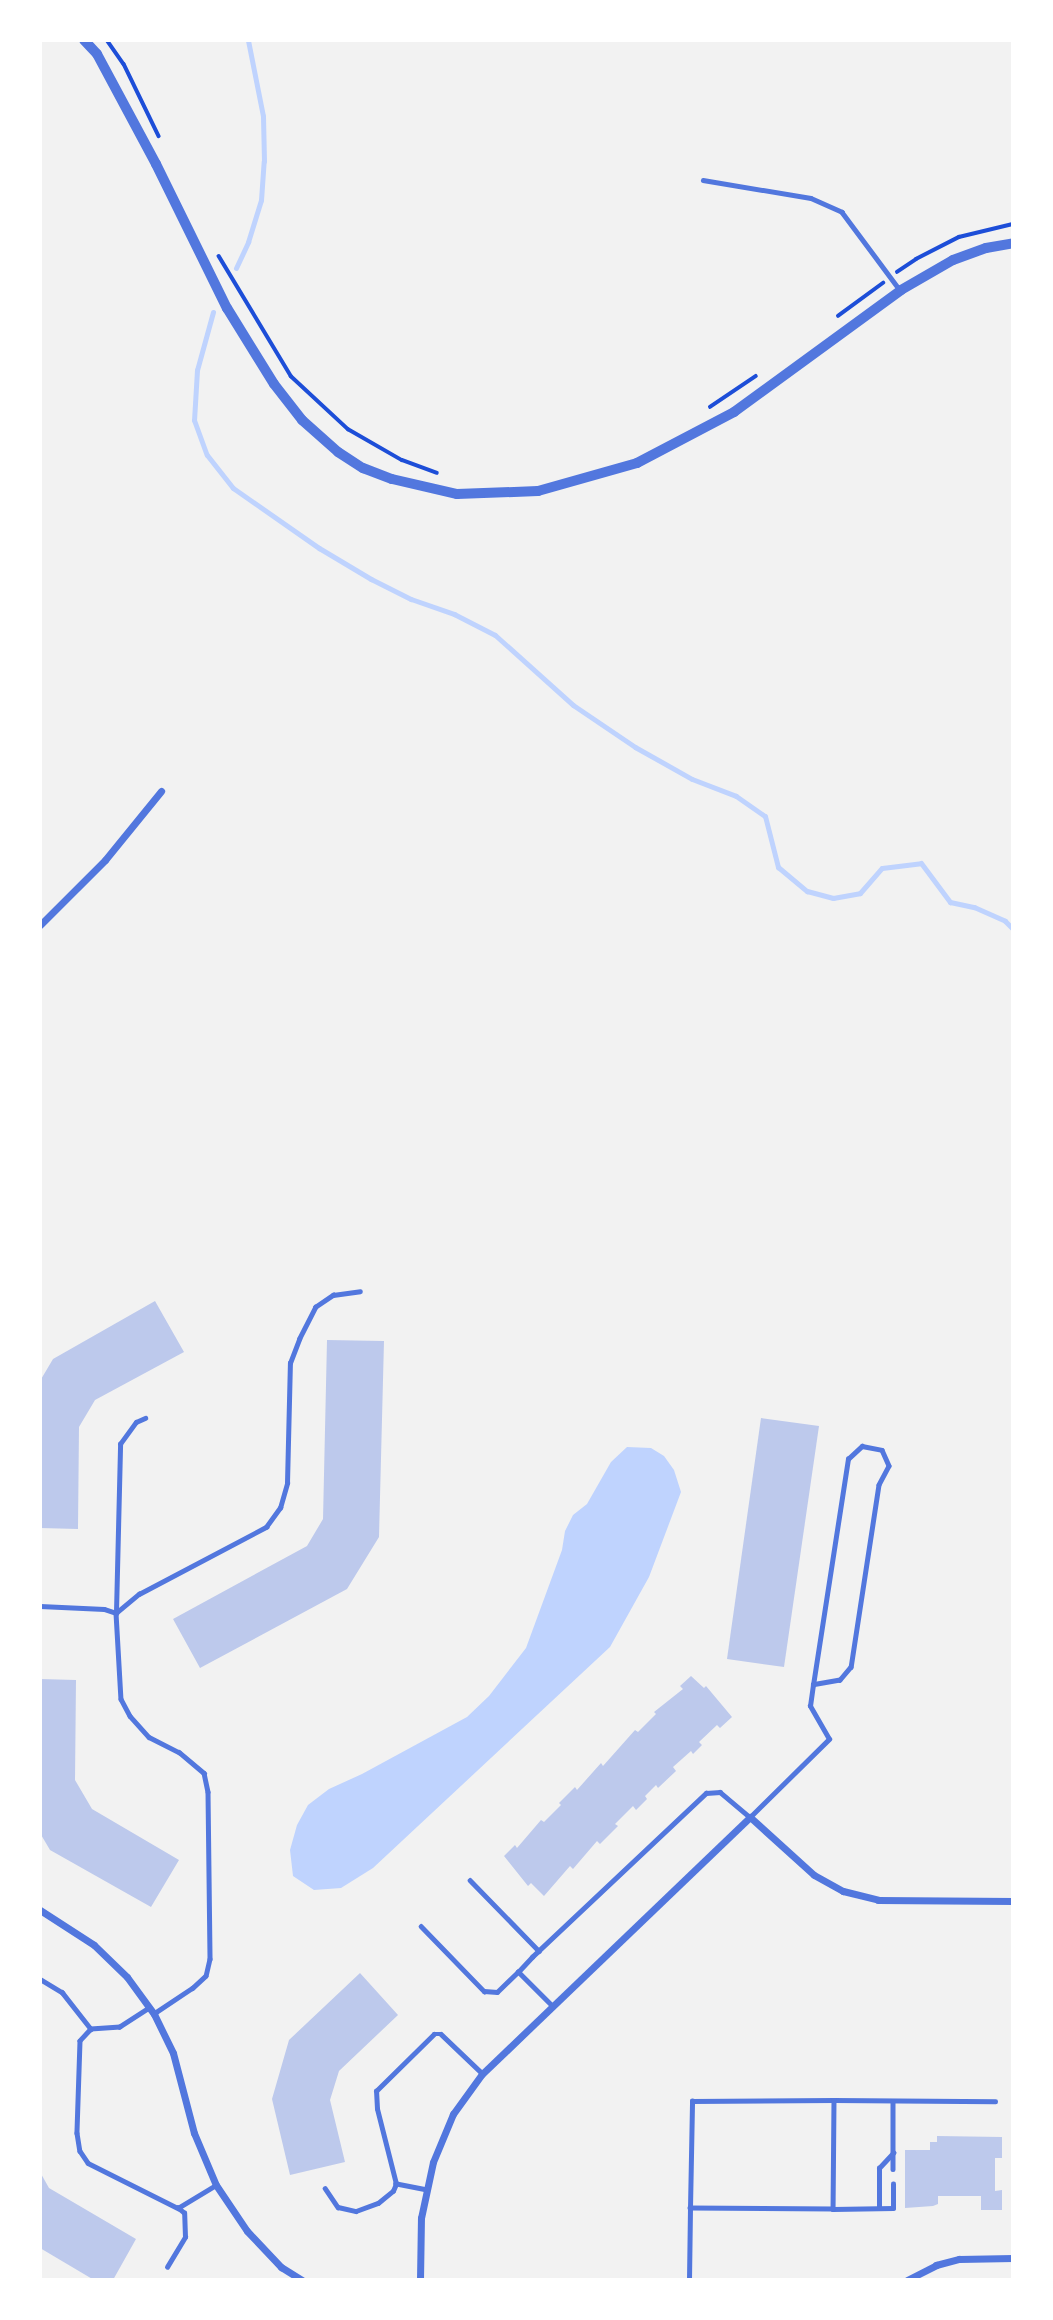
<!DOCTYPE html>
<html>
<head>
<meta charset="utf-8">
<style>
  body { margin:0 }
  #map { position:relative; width:1053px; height:2320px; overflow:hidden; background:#f2f2f2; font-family:"Varela Round",sans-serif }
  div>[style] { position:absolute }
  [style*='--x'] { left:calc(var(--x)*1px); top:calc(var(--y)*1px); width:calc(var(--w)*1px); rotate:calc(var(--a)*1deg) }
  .water>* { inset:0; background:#bfd3fe }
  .stream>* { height:5px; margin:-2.5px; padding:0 2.5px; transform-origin:2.5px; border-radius:2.5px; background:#bfd3fe }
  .building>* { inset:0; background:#bdc9ec }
  .path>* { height:3.5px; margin:-1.75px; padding:0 1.75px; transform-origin:1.75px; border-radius:1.75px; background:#1d4ed8 }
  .service>* { height:4.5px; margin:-2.25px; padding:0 2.25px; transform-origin:2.25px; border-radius:2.25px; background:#5277de }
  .minor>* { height:7px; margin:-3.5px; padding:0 3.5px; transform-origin:3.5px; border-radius:3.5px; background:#5277de }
  .tertiary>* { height:10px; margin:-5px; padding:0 5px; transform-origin:5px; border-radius:5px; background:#5277de }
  span { translate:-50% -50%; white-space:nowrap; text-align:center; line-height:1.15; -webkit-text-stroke:6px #fff; paint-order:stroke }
  .frame { position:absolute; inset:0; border:42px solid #fff; pointer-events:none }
</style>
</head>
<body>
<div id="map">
  <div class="water">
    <i style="clip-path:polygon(627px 1447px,651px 1448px,664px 1456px,674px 1470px,681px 1492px,649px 1577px,610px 1647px,373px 1868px,341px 1888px,314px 1890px,293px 1876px,290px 1850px,297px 1825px,308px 1805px,329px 1789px,362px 1774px,467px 1717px,489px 1696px,526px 1648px,562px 1550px,565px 1531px,573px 1515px,587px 1504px,611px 1462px)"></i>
  </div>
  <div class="stream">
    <i style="--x:236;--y:268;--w:29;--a:-65"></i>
    <i style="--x:248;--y:242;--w:44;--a:-72.8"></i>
    <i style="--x:261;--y:200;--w:39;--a:-86"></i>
    <i style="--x:264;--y:161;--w:45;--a:-91.3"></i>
    <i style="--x:263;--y:116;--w:77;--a:-101.2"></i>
    <i style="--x:213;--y:312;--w:60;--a:105.4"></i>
    <i style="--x:197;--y:370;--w:50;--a:93.4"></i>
    <i style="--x:194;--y:420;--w:37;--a:70"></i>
    <i style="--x:207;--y:455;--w:42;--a:51.8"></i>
    <i style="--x:233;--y:488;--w:105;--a:34.9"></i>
    <i style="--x:319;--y:548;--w:61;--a:30.8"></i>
    <i style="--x:371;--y:579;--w:45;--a:26.6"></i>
    <i style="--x:411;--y:599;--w:46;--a:19.2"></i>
    <i style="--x:454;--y:614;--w:46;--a:27.1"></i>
    <i style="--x:495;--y:635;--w:105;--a:41.9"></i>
    <i style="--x:573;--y:705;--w:75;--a:34.1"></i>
    <i style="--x:635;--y:747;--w:65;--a:29.3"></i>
    <i style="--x:692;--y:779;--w:47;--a:21.1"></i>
    <i style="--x:736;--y:796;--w:35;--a:35"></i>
    <i style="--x:765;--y:816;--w:53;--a:75.7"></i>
    <i style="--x:778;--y:867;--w:38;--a:40"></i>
    <i style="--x:807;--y:891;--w:27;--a:15"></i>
    <i style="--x:833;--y:898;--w:27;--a:-10"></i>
    <i style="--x:860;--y:893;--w:33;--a:-49"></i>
    <i style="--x:882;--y:868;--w:39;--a:-7"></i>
    <i style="--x:921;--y:863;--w:49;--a:53.4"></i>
    <i style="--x:950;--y:902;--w:25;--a:12"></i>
    <i style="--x:974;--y:907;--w:34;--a:24"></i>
    <i style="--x:1005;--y:921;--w:11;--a:45"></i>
  </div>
  <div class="building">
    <i style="clip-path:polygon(155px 1301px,184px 1352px,95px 1400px,79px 1427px,78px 1529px,40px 1528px,40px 1381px,53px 1359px)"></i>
    <i style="clip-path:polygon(327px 1340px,384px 1341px,379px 1537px,347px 1589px,200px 1668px,173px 1619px,307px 1546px,323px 1519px)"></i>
    <i style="clip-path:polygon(761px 1418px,819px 1426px,784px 1667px,727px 1659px)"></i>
    <i style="clip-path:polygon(691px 1676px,704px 1688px,706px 1686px,732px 1717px,720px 1728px,717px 1725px,699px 1742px,702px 1745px,693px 1754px,691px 1751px,673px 1767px,676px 1771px,658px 1788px,656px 1785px,645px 1796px,647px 1799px,636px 1810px,633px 1806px,615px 1824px,618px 1826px,600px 1844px,597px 1841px,573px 1869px,570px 1866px,544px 1896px,531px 1883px,528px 1886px,504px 1856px,515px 1845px,517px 1848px,541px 1820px,544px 1822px,561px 1805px,559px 1803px,575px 1787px,577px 1790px,601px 1763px,603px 1766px,635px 1730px,638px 1732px,656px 1714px,654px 1712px,683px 1689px,680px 1686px)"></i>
    <i style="clip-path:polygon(40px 1679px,76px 1680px,75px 1780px,92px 1809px,179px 1860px,151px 1907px,50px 1850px,40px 1833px)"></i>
    <i style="clip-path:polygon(360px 1973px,398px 2015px,339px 2071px,330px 2100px,345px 2162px,290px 2175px,272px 2099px,289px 2040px)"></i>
    <i style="clip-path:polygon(937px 2136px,1002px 2137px,1002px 2158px,995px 2158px,995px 2191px,1002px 2190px,1002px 2210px,981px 2210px,981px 2196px,938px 2196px,938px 2204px,933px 2206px,905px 2208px,905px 2150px,930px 2150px,930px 2142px,937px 2142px)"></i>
    <i style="clip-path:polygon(40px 2172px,49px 2188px,136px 2239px,113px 2280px,94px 2280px,40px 2248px)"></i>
  </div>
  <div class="path">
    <i style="--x:107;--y:40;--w:29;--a:55"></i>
    <i style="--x:124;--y:64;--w:80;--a:64.1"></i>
    <i style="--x:219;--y:256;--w:140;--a:59"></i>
    <i style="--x:291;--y:376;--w:78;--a:42.9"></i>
    <i style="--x:348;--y:429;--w:62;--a:29.9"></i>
    <i style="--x:402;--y:460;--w:37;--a:20"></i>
    <i style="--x:897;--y:272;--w:23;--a:-34"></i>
    <i style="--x:916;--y:259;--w:48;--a:-27.1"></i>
    <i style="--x:959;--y:237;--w:56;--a:-13.5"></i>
    <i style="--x:838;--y:316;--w:56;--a:-36.3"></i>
    <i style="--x:710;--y:407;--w:55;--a:-34"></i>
  </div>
  <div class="service">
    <i style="--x:703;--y:180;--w:109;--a:9.5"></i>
    <i style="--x:811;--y:198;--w:34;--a:24"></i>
    <i style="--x:842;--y:212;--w:97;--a:53.4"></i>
    <i style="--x:40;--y:1606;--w:64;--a:2.7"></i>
    <i style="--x:104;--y:1609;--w:13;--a:18"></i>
    <i style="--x:116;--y:1613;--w:86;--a:86.7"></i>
    <i style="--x:121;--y:1699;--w:19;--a:62"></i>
    <i style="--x:130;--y:1716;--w:28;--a:48"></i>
    <i style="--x:149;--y:1737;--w:34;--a:27"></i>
    <i style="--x:179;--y:1752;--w:33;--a:40"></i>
    <i style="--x:204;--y:1773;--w:19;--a:78"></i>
    <i style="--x:208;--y:1792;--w:167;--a:89.3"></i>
    <i style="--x:210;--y:1959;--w:17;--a:103"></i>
    <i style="--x:206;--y:1976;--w:18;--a:137"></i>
    <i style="--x:193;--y:1988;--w:47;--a:146.3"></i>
    <i style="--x:116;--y:1612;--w:168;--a:-88.6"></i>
    <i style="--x:120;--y:1444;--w:27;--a:-54"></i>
    <i style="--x:136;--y:1422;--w:10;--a:-24"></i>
    <i style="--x:116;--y:1613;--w:30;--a:-40"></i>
    <i style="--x:139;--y:1594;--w:144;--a:-27.8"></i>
    <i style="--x:266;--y:1527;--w:24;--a:-54"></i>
    <i style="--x:280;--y:1508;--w:26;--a:-74"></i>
    <i style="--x:287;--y:1483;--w:120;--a:-88.6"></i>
    <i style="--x:290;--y:1363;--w:26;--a:-69"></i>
    <i style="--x:299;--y:1339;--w:36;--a:-63"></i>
    <i style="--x:315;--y:1307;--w:22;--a:-34"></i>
    <i style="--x:333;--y:1295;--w:27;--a:-8"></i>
    <i style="--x:470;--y:1880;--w:99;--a:45.8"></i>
    <i style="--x:421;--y:1926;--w:91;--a:45.9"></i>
    <i style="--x:484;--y:1991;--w:13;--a:4"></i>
    <i style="--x:497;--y:1992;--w:29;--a:-44"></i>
    <i style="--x:40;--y:1979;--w:26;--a:31"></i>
    <i style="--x:62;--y:1992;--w:47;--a:51.9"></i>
    <i style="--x:552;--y:2006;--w:48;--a:-135"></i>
    <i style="--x:518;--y:1972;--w:21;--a:-47"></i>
    <i style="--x:532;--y:1957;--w:239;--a:-43.3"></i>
    <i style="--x:706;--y:1793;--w:14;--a:-4"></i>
    <i style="--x:720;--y:1792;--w:39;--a:40"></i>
    <i style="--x:750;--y:1817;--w:111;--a:-44.6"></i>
    <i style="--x:829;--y:1739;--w:38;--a:-120"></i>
    <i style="--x:810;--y:1706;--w:21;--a:-82"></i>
    <i style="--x:813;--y:1685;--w:229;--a:-81.2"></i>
    <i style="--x:848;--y:1459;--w:19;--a:-43"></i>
    <i style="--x:862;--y:1446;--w:20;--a:11"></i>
    <i style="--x:882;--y:1450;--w:17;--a:66"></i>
    <i style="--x:889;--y:1466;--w:21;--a:118"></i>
    <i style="--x:879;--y:1485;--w:184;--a:98.7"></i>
    <i style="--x:851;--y:1667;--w:17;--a:130"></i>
    <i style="--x:840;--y:1680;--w:27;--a:170"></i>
    <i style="--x:149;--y:2008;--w:35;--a:147"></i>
    <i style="--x:120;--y:2027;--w:29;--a:176"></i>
    <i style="--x:91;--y:2029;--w:16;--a:133"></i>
    <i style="--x:80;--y:2041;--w:92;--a:91.9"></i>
    <i style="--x:77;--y:2133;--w:18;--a:81"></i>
    <i style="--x:80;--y:2151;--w:14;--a:56"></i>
    <i style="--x:88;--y:2163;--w:101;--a:26.6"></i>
    <i style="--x:178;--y:2208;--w:44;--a:-31.2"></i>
    <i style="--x:834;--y:2100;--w:161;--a:0.4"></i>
    <i style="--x:893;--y:2101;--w:68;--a:90"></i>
    <i style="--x:325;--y:2188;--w:23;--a:56"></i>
    <i style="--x:338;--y:2207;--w:18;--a:13"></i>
    <i style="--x:356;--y:2211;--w:23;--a:-20"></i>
    <i style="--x:378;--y:2203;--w:19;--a:-39"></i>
    <i style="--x:393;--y:2191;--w:8;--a:-67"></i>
    <i style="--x:427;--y:2190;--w:32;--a:-169"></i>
    <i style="--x:396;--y:2184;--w:77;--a:-104.2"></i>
    <i style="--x:377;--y:2109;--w:18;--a:-93"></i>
    <i style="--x:376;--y:2091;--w:81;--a:-44.5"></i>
    <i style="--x:434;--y:2034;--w:7;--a:0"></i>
    <i style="--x:441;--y:2034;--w:57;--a:43.6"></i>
    <i style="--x:879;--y:2208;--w:40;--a:-90"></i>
    <i style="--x:879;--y:2168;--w:21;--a:-47"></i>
    <i style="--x:833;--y:2209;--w:60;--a:-1"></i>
    <i style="--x:893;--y:2208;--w:24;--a:-90"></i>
    <i style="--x:167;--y:2267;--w:35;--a:-59"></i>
    <i style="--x:185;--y:2237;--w:24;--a:-92"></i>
    <i style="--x:184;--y:2213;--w:8;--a:-140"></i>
    <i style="--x:689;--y:2280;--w:72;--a:-89.2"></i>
    <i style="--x:690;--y:2208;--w:107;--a:-88.9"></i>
    <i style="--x:692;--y:2101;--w:142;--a:-0.4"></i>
    <i style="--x:834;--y:2100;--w:109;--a:90.5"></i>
    <i style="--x:833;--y:2209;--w:143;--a:-179.6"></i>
  </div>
  <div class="minor">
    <i style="--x:40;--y:925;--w:92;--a:-45"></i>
    <i style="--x:105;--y:860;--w:89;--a:-50.9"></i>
    <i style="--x:40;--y:1910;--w:64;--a:32.9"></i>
    <i style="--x:94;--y:1945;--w:46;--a:44.1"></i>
    <i style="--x:127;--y:1977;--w:46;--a:53.9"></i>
    <i style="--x:154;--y:2014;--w:43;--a:64"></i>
    <i style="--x:173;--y:2053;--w:83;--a:75.3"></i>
    <i style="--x:194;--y:2133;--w:56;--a:67.1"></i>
    <i style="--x:216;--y:2185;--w:55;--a:56"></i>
    <i style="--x:247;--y:2231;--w:50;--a:46.6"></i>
    <i style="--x:281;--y:2267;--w:25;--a:32"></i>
    <i style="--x:420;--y:2280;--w:62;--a:-89.1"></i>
    <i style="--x:421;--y:2218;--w:57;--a:-77.9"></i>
    <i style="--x:433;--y:2162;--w:52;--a:-67.4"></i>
    <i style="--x:453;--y:2114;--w:49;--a:-54.1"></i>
    <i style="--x:482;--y:2074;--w:371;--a:-43.8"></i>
    <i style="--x:750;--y:1817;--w:86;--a:42.2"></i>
    <i style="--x:814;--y:1875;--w:33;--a:29"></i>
    <i style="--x:843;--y:1891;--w:36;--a:14"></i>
    <i style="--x:878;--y:1900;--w:135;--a:0.4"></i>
    <i style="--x:907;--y:2280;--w:33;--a:-27"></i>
    <i style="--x:936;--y:2265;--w:24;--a:-15"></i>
    <i style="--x:959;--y:2259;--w:54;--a:-1.1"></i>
  </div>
  <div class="tertiary">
    <i style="--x:84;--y:40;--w:19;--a:47"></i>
    <i style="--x:97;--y:54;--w:125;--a:61.8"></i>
    <i style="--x:156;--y:164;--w:161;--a:63.8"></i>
    <i style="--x:227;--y:308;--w:89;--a:58.3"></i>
    <i style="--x:274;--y:384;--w:46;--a:52.1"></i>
    <i style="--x:302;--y:420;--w:48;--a:41.6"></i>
    <i style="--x:338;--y:452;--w:30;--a:33"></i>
    <i style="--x:363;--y:468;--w:31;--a:21"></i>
    <i style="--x:392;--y:479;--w:67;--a:13"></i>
    <i style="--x:457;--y:494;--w:81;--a:-2.1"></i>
    <i style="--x:538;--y:491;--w:103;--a:-15.8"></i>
    <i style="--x:637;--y:463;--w:110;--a:-27.7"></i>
    <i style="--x:734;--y:412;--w:207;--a:-36.1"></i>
    <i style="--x:901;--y:290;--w:60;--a:-30"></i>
    <i style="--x:953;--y:260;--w:35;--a:-20"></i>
    <i style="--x:986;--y:248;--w:27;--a:-10"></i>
  </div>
  <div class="frame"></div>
</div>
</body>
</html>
